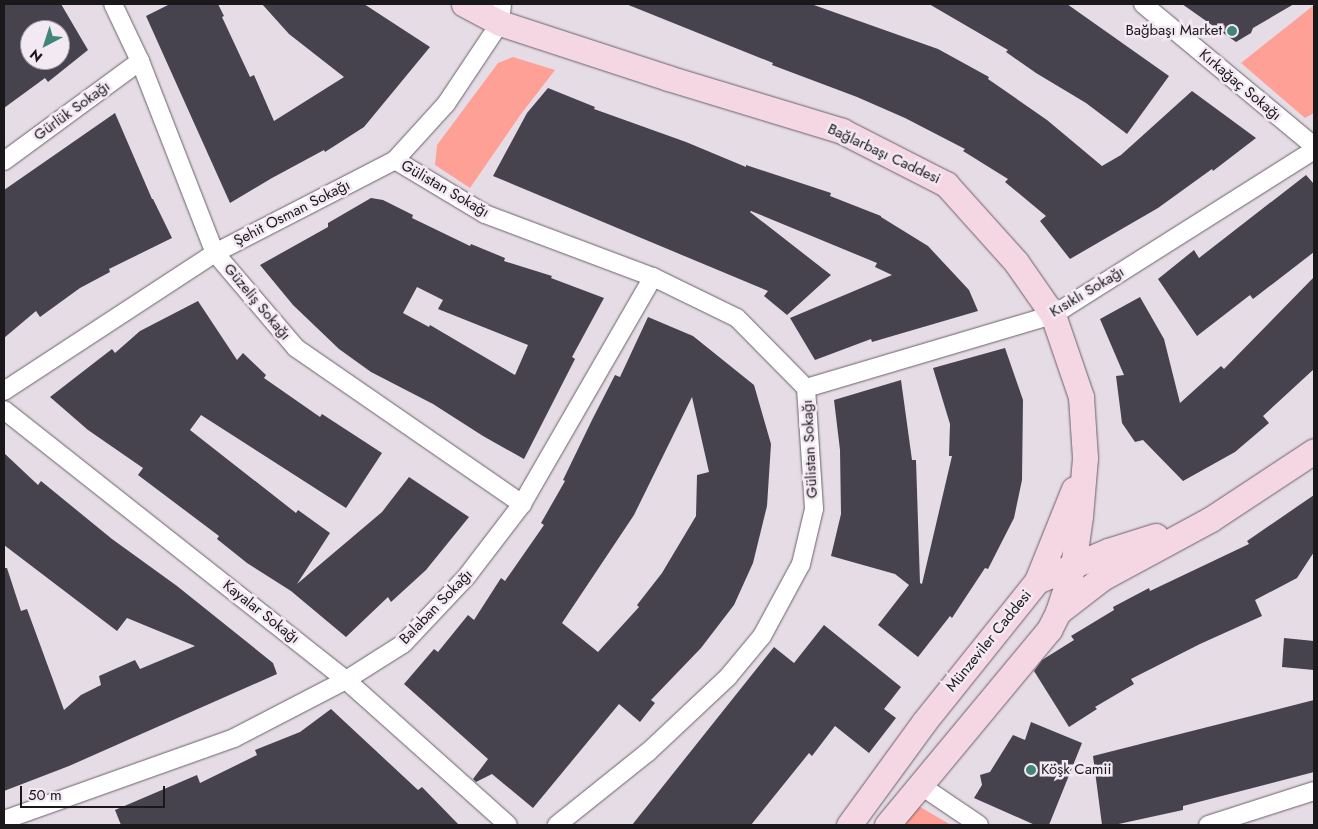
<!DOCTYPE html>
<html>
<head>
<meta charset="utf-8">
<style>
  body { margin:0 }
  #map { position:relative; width:1318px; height:829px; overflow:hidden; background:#e6dce6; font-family:Jost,sans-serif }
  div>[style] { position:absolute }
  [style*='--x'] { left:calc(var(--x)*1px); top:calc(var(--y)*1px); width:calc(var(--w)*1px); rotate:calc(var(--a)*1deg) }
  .green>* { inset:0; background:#ffa097 }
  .building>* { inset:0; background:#46434e }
  .roads { filter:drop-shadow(0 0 1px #696068) drop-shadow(0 0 1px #696068) }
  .street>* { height:18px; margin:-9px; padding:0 9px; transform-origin:9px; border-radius:9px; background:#fff }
  .secondary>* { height:25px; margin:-12.5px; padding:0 12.5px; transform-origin:12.5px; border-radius:12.5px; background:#f5d7e3 }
  .dots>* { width:14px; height:14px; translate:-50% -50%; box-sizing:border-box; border:2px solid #f3e9f3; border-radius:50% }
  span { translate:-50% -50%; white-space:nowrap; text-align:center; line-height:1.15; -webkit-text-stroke:5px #f3e9f3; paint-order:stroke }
  .poi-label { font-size:15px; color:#1b181b }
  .right { translate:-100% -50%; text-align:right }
  .left { translate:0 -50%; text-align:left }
  .street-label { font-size:15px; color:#1b181b }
  .frame { position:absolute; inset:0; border:5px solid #1b181b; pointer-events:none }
  .north { position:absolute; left:20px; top:20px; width:50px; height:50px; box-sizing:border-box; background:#f3e9f3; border:1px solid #9d959d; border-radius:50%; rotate:220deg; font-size:14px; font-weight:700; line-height:20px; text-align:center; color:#1b181b }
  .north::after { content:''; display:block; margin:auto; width:18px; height:22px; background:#428679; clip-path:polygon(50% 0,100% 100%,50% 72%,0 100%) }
  .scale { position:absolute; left:20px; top:786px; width:145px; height:22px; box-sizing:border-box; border:2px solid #1b181b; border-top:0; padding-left:6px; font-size:15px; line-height:18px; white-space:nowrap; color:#1b181b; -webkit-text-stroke:4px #f3e9f3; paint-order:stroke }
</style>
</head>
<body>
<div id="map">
  <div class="green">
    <i style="clip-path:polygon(1314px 5px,1314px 113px,1305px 118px,1241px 63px)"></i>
    <i style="clip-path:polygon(513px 57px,555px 70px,521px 114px,470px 188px,435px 165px,437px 145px,498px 63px)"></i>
    <i style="clip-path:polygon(910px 801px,951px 825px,892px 825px)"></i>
  </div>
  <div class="building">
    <i style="clip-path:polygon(evenodd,4px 4px,61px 4px,88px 50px,48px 82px,45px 78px,4px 108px,4px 4px,30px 30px,60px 30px,60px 60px,30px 60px,30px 30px)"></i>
    <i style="clip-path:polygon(170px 4px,218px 4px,224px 16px,222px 17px,250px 77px,254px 75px,274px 121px,344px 77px,289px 34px,262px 4px,364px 4px,430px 47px,364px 127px,325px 152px,324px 150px,272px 178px,230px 203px,146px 16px)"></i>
    <i style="clip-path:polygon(626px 4px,811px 4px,938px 49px,989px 77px,988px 79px,1047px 120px,1102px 166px,1121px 155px,1192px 91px,1256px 138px,1213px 171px,1212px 169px,1158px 208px,1070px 259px,1040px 221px,1046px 216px,1005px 182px,1008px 179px,963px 151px,965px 149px,905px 118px,857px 97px,772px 65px,773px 63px)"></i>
    <i style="clip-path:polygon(929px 4px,1067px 4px,1169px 76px,1127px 134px,1086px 103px,1036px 73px,1006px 52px,1008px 50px)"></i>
    <i style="clip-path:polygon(1182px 4px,1294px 4px,1253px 28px,1251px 33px,1236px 42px)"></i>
    <i style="clip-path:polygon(548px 88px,595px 107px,594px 109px,686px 142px,746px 167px,746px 165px,831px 193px,830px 196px,881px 216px,881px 217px,928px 246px,969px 290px,978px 311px,872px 342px,871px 339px,815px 360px,790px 318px,892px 275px,875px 267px,877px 263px,751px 211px,750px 212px,831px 275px,787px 315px,764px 296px,768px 291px,493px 176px,527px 113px)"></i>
    <i style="clip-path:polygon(115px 113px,152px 199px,153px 199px,172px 238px,109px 269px,110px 272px,80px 288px,40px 317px,36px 311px,4px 338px,4px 190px)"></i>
    <i style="clip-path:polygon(1306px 175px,1314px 184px,1314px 252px,1253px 299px,1250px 295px,1197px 336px,1158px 279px,1194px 250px,1199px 258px)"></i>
    <i style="clip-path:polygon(evenodd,371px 198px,383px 200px,413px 215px,412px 218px,470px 246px,471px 244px,505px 258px,504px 261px,552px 276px,551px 278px,604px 298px,572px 357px,575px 359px,524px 459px,483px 436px,433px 404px,371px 372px,339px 349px,293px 305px,260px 265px,328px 227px,328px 223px,371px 198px,417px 287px,443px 300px,438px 309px,528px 345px,515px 375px,430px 325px,429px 327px,403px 313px,417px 287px)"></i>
    <i style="clip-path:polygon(1314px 277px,1314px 369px,1263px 416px,1269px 423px,1235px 452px,1183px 481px,1143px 440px,1135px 442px,1122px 423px,1116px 376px,1124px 375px,1100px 319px,1140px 297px,1164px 339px,1180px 403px,1221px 366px,1224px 369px)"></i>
    <i style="clip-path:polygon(198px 301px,237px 360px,243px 353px,266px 375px,264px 378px,320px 417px,322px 414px,382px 453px,346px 508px,201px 415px,190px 430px,296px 513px,298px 510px,330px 533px,297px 584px,382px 512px,409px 477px,469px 517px,426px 570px,391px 602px,388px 597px,346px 637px,291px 591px,247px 563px,217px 539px,219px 536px,138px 475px,143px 468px,88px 430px,50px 397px,112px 349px,115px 353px,140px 331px)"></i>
    <i style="clip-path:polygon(evenodd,648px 317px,693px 336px,754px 385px,771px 444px,767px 506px,753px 563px,734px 605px,701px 648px,651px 700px,655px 703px,640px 722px,619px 704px,533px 808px,492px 774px,476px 782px,473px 779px,488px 759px,404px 684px,434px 649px,438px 652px,468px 615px,474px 620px,501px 578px,505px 581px,544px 525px,541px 523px,565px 481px,563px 480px,592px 420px,615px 375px,620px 377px,648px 317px,692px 397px,709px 472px,697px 475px,696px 516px,662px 573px,637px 605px,639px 607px,598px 652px,562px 623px,634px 515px,692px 397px)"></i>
    <i style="clip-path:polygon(1005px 348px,1023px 400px,1022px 480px,1014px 518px,988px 569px,985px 568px,952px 618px,950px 616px,918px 657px,878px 625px,909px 585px,895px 574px,831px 556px,841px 514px,840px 450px,834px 400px,901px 380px,912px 460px,916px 460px,920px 583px,922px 584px,952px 456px,949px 456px,950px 424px,933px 368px)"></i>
    <i style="clip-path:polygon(4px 453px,38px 485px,41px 481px,112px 539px,177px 586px,273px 663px,277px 674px,69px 766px,4px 791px,4px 568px,7px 568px,21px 611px,27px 609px,64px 710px,81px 695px,101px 685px,99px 676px,135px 660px,140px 669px,195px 646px,127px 618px,117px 631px,4px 545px)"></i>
    <i style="clip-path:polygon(1314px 495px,1314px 552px,1297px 578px,1255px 600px,1262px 616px,1200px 644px,1131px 679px,1134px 684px,1095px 707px,1097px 709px,1069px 727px,1034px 671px,1042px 660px,1074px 640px,1071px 636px,1114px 610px,1113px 607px,1149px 588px,1150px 591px,1249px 544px,1247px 541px)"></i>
    <i style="clip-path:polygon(824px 625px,901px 687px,884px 709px,896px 718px,869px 753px,835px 726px,812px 756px,809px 753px,751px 825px,632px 825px,774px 647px,794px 663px)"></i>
    <i style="clip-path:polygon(1284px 638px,1314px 641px,1314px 670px,1282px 667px)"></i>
    <i style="clip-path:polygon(1314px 700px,1314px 772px,1183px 806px,1183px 810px,1114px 825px,1102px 825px,1093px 756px)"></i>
    <i style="clip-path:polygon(331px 709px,418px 790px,422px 787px,459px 825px,121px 825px,115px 810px,197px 775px,200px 783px,257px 755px,255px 750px,300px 732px)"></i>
    <i style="clip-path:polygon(1031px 722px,1082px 743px,1049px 825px,1035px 825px,974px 798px,982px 785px,980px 775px,990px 772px,1013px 735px,1025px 740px)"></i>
  </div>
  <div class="roads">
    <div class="street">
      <i style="--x:113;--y:4;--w:63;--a:64.7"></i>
      <i style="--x:140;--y:61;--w:206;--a:68.7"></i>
      <i style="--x:215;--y:253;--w:125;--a:49.5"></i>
      <i style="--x:296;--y:348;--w:275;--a:34.6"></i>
      <i style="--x:1143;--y:4;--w:222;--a:39.7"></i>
      <i style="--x:395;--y:160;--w:105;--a:31"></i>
      <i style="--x:485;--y:214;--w:179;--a:20.6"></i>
      <i style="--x:653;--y:277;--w:93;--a:26"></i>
      <i style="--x:737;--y:318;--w:98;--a:45.4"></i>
      <i style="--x:806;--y:388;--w:121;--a:86.2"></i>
      <i style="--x:814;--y:509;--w:57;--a:103.3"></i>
      <i style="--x:801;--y:564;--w:82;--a:118.4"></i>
      <i style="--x:762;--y:636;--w:53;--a:129.7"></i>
      <i style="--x:728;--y:677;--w:110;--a:136.8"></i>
      <i style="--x:648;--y:752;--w:117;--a:141.3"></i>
      <i style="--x:4;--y:161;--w:169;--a:-36.3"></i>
      <i style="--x:806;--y:388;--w:258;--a:-16.5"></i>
      <i style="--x:1053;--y:315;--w:309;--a:-32.3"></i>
      <i style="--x:4;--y:391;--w:252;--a:-33.2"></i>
      <i style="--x:215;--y:253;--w:203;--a:-27.3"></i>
      <i style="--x:395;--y:160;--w:76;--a:-47.7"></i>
      <i style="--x:446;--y:104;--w:97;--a:-56.3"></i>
      <i style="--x:500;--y:23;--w:19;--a:-84"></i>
      <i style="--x:4;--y:410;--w:436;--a:38.3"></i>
      <i style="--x:346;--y:680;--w:217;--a:41.8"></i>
      <i style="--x:920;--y:785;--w:71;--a:34.1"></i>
      <i style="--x:4;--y:820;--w:244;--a:-19.6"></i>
      <i style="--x:234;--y:738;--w:126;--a:-27.4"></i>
      <i style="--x:346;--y:680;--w:67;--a:-32.3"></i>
      <i style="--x:403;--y:644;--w:93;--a:-46.7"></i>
      <i style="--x:467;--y:576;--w:91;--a:-52.6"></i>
      <i style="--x:522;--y:504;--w:262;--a:-60"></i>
      <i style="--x:1208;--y:825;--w:111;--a:-17.8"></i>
    </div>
    <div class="secondary">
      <i style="--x:464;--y:4;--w:41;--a:27.8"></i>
      <i style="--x:500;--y:23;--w:177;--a:18.1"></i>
      <i style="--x:668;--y:78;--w:182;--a:16.9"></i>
      <i style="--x:842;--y:131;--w:117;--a:27"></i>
      <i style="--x:946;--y:184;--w:105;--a:48.1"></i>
      <i style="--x:1016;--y:262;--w:65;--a:55.1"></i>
      <i style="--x:1053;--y:315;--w:87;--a:71.1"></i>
      <i style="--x:1081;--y:397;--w:61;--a:86.2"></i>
      <i style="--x:1085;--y:458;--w:58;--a:94.9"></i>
      <i style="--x:1080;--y:516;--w:50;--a:98"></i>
      <i style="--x:1073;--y:566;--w:48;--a:108.1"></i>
      <i style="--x:1037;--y:581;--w:99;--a:-68.1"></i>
      <i style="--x:849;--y:825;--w:127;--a:-53.9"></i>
      <i style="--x:924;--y:722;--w:181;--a:-51.3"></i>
      <i style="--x:1037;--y:581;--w:77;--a:-22.9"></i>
      <i style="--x:1108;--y:551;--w:50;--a:-17.4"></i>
      <i style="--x:887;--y:825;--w:254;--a:-50.3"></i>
      <i style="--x:1049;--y:630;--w:20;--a:-63"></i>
      <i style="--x:1058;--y:612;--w:56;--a:-37.7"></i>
      <i style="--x:1102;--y:578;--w:124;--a:-28.4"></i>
      <i style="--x:1211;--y:519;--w:123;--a:-33.4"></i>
    </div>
  </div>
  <div class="dots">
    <i style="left:1232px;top:31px;background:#428679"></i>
    <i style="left:1031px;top:770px;background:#428679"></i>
  </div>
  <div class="poi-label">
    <span class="right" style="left:1222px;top:31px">Bağbaşı Market</span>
    <span class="left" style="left:1041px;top:770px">Köşk Camii</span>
  </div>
  <div class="street-label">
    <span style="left:1240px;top:85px;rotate:40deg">Kırkağaç Sokağı</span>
    <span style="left:72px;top:111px;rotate:-36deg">Gürlük Sokağı</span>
    <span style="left:884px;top:154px;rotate:25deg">Bağlarbaşı Caddesi</span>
    <span style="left:445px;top:189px;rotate:30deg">Gülistan Sokağı</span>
    <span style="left:292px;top:213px;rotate:-27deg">Şehit Osman Sokağı</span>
    <span style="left:1087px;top:292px;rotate:-31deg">Kısıklı Sokağı</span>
    <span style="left:257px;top:302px;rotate:50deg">Güzeliş Sokağı</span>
    <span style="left:810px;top:449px;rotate:-93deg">Gülistan Sokağı</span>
    <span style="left:436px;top:607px;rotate:-46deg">Balaban Sokağı</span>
    <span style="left:261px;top:612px;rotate:38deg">Kayalar Sokağı</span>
    <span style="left:989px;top:641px;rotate:-51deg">Münzeviler Caddesi</span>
  </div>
  <div class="frame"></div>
  <div class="north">N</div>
  <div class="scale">50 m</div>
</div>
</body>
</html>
